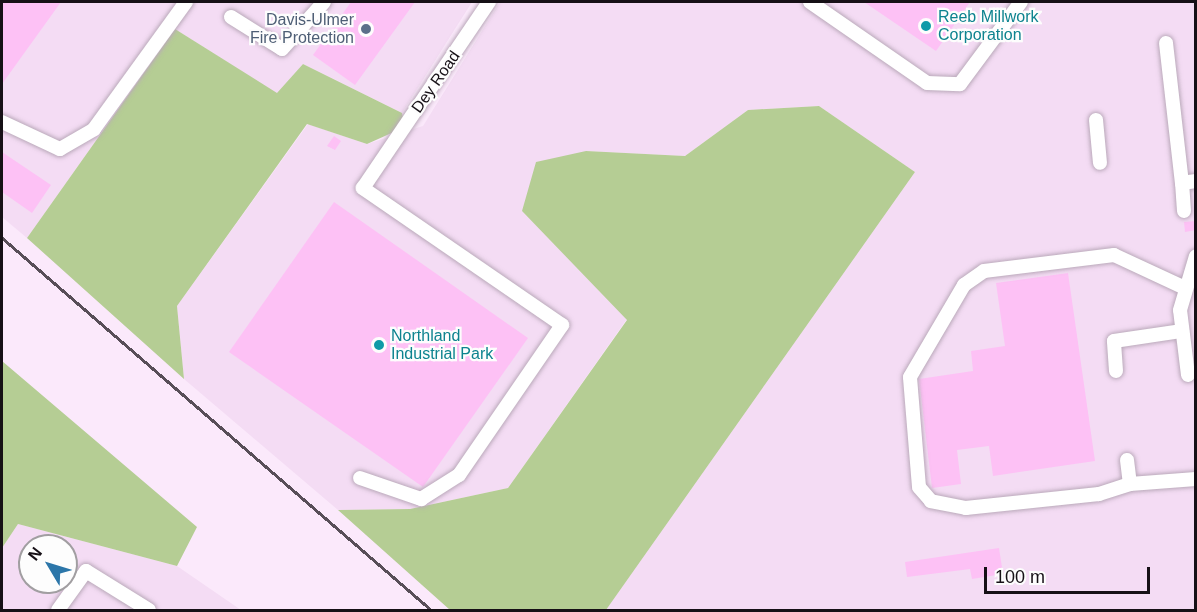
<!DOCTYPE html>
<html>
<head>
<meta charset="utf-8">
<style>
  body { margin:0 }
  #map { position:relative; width:1197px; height:612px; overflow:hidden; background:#fbe9fb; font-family:Arial,sans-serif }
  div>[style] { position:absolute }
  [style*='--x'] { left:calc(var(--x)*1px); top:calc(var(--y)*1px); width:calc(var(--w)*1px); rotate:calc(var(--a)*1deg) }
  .built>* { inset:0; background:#f4dcf4 }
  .green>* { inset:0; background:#b5cd94 }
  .building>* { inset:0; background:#fdc1f5 }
  .roads { filter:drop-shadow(0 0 2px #baa9ba) drop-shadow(0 0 2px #baa9ba) }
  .minor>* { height:14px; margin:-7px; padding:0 7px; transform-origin:7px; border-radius:7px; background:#fff }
  .rail>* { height:3px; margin:-1.5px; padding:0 1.5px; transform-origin:1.5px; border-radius:1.5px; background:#584e58 }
  .dots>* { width:16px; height:16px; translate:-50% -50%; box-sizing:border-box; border:3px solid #fdfdfd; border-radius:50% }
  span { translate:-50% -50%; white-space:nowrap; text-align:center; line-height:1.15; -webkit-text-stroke:4.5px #fdfdfd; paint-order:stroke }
  .culture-label { font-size:16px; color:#0d838f }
  .left { translate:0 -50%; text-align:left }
  .service-label { font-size:16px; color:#4e5e75 }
  .right { translate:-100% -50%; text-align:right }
  .street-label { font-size:16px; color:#161016 }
  .frame { position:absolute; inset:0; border:3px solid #161016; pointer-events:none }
  .north { position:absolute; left:18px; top:534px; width:60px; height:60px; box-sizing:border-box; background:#fdfdfd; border:2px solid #a19ea1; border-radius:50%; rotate:308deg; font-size:16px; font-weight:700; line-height:24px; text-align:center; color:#161016 }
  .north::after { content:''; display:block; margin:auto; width:21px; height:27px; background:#2c76a9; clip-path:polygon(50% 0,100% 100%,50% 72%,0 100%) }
  .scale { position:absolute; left:984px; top:567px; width:166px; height:27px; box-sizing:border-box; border:3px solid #161016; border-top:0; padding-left:8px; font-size:18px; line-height:21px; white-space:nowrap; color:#161016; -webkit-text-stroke:4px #fdfdfd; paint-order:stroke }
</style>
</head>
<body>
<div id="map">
  <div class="built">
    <i style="clip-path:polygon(2px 2px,472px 2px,402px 113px,303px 64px,277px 94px,175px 29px,27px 238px,2px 217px)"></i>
    <i style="clip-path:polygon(500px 2px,1195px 2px,1195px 610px,606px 610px,915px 172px,819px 106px,748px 110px,685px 156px,586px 151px,522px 211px,627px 319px,508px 488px,410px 509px,338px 510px,184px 379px,177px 306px,308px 124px,367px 144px,423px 126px)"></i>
    <i style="clip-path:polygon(evenodd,18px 524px,177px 566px,241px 610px,2px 610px,2px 548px,18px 524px,30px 546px,66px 546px,66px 582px,30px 582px,30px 546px)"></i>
  </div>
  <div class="green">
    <i style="clip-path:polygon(175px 29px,277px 93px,303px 64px,402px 113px,405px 127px,367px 144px,307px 124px,177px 306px,184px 379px,27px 238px)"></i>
    <i style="clip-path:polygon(819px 106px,915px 172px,606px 610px,450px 610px,338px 510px,410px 509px,508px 488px,627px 320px,522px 211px,536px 162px,586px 151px,685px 156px,748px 110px)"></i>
    <i style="clip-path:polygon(2px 361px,197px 527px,177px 566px,18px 524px,2px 548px)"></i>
  </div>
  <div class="building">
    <i style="clip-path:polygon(2px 2px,61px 2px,2px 84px)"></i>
    <i style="clip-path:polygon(351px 2px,415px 2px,355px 85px,313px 55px)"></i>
    <i style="clip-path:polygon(864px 2px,970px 2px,936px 51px)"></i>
    <i style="clip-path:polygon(334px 136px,341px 141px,335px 150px,327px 146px)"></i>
    <i style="clip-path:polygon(2px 152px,51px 185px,32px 213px,2px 192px)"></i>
    <i style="clip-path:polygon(334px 202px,528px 338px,423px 487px,229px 352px)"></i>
    <i style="clip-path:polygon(1196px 221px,1196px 230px,1185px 232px,1184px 222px)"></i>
    <i style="clip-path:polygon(1068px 273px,1095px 461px,993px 476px,989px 446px,957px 450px,961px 484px,932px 488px,919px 379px,973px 371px,971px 351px,1005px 346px,996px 283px)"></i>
    <i style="clip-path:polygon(999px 548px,1003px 574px,972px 579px,970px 569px,907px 577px,905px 562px)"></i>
  </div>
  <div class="roads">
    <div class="minor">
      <i style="--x:810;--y:2;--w:142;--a:34.7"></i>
      <i style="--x:927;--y:83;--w:33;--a:2"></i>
      <i style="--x:960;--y:84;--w:102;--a:-53.4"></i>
      <i style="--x:231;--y:17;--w:60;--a:32.1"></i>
      <i style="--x:282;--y:49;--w:63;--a:-48.2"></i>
      <i style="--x:1166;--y:43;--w:141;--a:83.5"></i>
      <i style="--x:1096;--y:120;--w:43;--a:84.7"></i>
      <i style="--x:2;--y:122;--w:64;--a:25"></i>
      <i style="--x:60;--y:149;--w:39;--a:-30"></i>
      <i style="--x:94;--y:129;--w:157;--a:-54.1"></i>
      <i style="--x:1184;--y:211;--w:28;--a:-94"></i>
      <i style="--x:1182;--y:183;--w:14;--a:-8"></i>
      <i style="--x:1116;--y:371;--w:30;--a:-94"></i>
      <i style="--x:1114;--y:341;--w:69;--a:-8.4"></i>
      <i style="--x:1188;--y:375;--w:65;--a:-97"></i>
      <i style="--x:1180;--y:310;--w:56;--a:-73.5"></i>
      <i style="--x:1127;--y:460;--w:24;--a:83"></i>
      <i style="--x:1130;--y:484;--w:66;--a:-4.3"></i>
      <i style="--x:360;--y:478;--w:65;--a:19"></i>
      <i style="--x:421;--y:499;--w:45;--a:-32.3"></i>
      <i style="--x:459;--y:475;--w:182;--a:-55.5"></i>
      <i style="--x:562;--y:325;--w:242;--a:-145.5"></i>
      <i style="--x:363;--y:188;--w:225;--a:-55.9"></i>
      <i style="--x:1130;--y:484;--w:33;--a:162"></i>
      <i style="--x:1099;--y:494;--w:134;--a:174"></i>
      <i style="--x:966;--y:508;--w:36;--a:-169"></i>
      <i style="--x:931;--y:501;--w:18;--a:-131"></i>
      <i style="--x:919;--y:487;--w:110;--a:-94.7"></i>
      <i style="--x:910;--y:377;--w:107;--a:-59.6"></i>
      <i style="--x:964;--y:285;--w:24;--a:-35"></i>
      <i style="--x:984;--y:271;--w:131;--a:-7"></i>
      <i style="--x:1114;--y:255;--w:78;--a:24.9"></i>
      <i style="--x:58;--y:610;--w:48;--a:-54.3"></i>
      <i style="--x:86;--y:571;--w:74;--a:31.8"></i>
    </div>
  </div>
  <div class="rail">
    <i style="--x:2;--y:238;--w:568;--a:40.93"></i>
  </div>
  <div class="dots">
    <i style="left:926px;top:26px;background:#0f9aa8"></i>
    <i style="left:366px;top:29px;background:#5c6f8a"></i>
    <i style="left:379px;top:345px;background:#0f9aa8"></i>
  </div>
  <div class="culture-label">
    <span class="left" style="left:938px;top:26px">Reeb Millwork<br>Corporation</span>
    <span class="left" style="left:391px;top:345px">Northland<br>Industrial Park</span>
  </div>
  <div class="service-label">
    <span class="right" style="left:354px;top:29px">Davis-Ulmer<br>Fire Protection</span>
  </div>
  <div class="street-label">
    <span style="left:436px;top:82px;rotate:-55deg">Dey Road</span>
  </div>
  <div class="frame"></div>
  <div class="north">N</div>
  <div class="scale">100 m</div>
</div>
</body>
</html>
